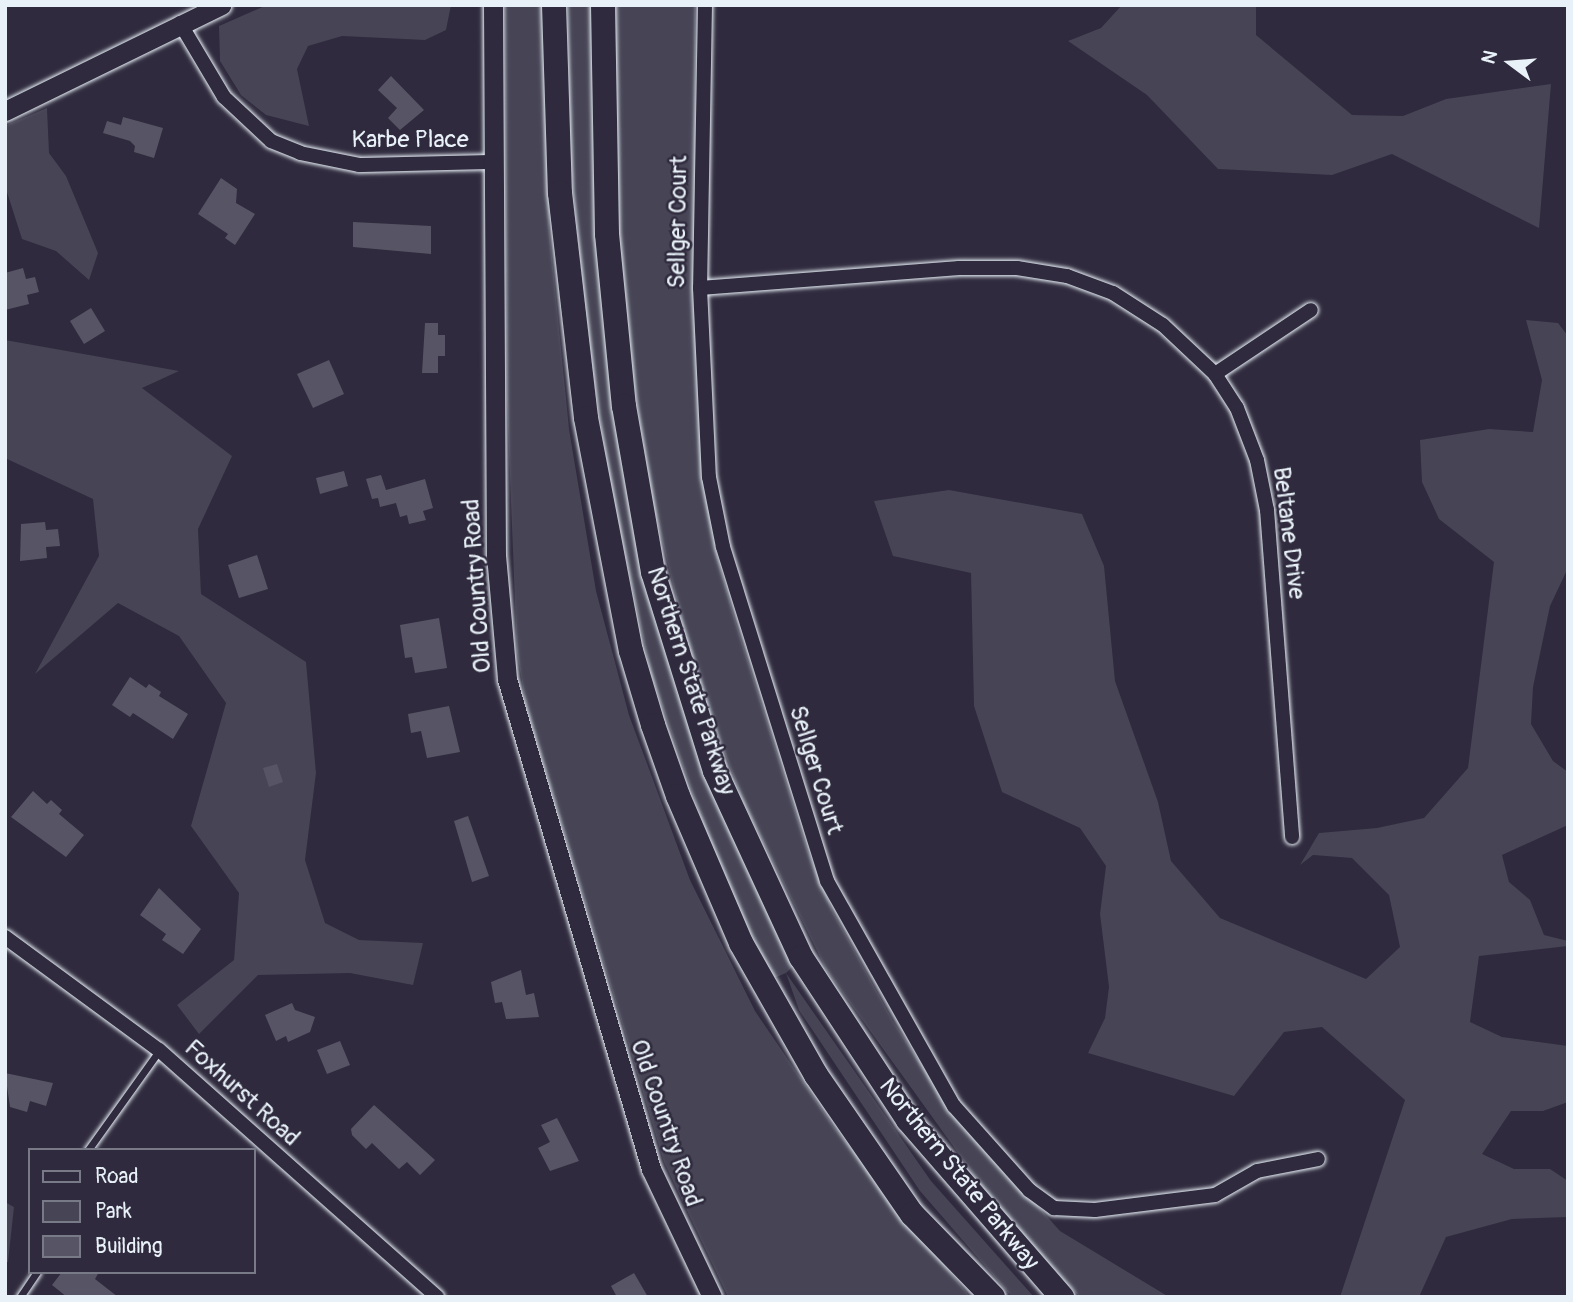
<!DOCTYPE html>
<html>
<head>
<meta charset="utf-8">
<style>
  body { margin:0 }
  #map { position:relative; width:1573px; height:1302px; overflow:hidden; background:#2f2a3d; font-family:Pangolin,sans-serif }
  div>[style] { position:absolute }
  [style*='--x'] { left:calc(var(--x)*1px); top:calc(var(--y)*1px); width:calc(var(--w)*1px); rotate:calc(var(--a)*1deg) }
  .green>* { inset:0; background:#464455 }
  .building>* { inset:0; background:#575565 }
  .roads { filter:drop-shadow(0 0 2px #e8f1f8) drop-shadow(0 0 2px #e8f1f8) }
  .lane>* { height:7px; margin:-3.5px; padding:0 3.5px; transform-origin:3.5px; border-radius:3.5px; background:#2f2a3d }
  .street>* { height:14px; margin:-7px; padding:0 7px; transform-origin:7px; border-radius:7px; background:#2f2a3d }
  .secondary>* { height:19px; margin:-9.5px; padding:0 9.5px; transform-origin:9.5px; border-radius:9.5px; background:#2f2a3d }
  .highway>* { height:24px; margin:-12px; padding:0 12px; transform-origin:12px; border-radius:12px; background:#2f2a3d }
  span { translate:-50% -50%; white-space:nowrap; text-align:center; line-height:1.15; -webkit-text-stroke:5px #2f2a3d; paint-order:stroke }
  .street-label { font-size:24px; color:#e8f1f8 }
  .frame { position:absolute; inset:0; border:7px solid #e8f1f8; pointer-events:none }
  .legend { position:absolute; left:28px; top:1148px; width:228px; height:126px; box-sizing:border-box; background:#2f2a3d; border:2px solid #797a88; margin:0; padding:9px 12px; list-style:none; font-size:21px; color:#e8f1f8 }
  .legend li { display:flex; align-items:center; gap:14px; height:35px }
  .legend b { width:35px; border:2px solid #797a88 }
  .north { position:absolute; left:1475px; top:28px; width:70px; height:70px; -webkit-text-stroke:5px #2f2a3d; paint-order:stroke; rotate:286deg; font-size:19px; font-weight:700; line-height:28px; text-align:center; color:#e8f1f8 }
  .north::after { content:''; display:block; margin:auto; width:24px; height:32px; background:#e8f1f8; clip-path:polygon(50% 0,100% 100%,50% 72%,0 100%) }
</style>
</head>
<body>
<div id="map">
  <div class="green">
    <i style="clip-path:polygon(267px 5px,451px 5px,446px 30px,425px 40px,342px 36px,308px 46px,297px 69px,309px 126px,266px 115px,241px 95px,220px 61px,219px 26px)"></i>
    <i style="clip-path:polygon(505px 5px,548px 5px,549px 228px,569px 429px,596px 591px,629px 715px,690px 880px,755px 1011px,833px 1126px,970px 1297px,728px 1297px,664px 1162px,526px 705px,517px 652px,507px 399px)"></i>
    <i style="clip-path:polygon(568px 5px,594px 5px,607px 339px,625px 485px,671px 670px,746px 867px,795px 964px,786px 973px,931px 1181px,1034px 1297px,1012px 1297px,920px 1191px,799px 1010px,786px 973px,774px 978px,722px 877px,651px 674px,611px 488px,588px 341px,570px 153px)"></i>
    <i style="clip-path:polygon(616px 5px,695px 5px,695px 234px,706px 494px,718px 560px,735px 620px,807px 849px,833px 912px,893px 1021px,950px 1108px,1060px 1231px,1169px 1297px,1080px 1297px,1005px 1218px,827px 971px,744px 803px,696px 678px,653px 503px,621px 301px,614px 131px)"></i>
    <i style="clip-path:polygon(1122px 5px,1256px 5px,1256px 35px,1352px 115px,1403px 116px,1446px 99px,1551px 84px,1539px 228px,1392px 154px,1332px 175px,1218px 169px,1147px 95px,1068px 41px,1101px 28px)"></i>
    <i style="clip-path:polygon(47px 108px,49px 153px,66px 176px,98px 253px,89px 280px,56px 251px,22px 239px,5px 186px,5px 126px)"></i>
    <i style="clip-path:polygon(1526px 320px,1558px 323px,1568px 336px,1568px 568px,1550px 606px,1533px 687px,1531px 724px,1553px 761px,1568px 772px,1568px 825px,1502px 855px,1509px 882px,1530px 900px,1544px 935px,1568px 941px,1568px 946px,1479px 956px,1470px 1022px,1502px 1037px,1568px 1046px,1568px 1102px,1543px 1111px,1511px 1111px,1482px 1154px,1514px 1169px,1550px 1169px,1568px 1181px,1568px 1217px,1512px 1219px,1446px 1237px,1419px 1297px,1340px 1297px,1405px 1100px,1322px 1027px,1284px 1032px,1234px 1096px,1088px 1053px,1105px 1018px,1109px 987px,1100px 914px,1106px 866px,1080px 828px,1002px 792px,974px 706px,971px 573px,893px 556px,874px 501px,949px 490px,1082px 514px,1104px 566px,1115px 681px,1158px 802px,1171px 861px,1220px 918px,1366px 979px,1400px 947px,1389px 895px,1352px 858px,1313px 855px,1300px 865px,1319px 833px,1377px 828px,1424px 818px,1468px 768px,1494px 562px,1439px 519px,1422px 482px,1420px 440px,1489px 429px,1533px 432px,1542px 380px)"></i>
    <i style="clip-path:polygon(5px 340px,179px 371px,142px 388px,232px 456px,198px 529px,201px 594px,306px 662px,316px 773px,305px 860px,325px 923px,359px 940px,423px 943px,413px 985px,350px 973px,258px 975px,199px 1034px,177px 1005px,234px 960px,239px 893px,191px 826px,226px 703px,179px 636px,118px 603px,35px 674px,99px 556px,93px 499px,5px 458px)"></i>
    <i style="clip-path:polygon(5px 1202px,14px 1207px,8px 1262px,5px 1262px)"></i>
  </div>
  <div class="building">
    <i style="clip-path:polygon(391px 76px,424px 110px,400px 130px,388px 118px,397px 108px,378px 90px)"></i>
    <i style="clip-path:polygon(123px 117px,163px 128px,154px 158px,134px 152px,135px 146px,130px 141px,103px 133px,107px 121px,121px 125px)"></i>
    <i style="clip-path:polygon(221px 178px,237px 189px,236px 203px,255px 214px,235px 245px,225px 238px,228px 234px,198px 214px)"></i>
    <i style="clip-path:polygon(353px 222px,431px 226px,431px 254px,353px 247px)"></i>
    <i style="clip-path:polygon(23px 268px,26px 279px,35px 277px,39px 292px,27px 295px,29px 304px,5px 310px,5px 273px)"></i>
    <i style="clip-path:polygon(91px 308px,105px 331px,84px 344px,70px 321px)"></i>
    <i style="clip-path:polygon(425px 323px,438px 323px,438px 335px,445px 335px,445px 356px,438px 356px,438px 373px,422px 373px)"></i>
    <i style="clip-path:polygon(329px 360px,344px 394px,313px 408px,297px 374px)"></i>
    <i style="clip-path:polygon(344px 471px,348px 486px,320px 494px,316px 478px)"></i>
    <i style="clip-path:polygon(381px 475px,386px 490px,425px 479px,433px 508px,423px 511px,426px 520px,409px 524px,407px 515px,400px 517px,396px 503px,380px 507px,378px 498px,372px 499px,366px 479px)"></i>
    <i style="clip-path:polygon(45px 522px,46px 530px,58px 529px,60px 546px,46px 547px,47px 558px,20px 561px,21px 524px)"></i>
    <i style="clip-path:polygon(257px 555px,268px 589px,239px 598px,228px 565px)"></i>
    <i style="clip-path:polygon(439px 618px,447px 668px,415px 673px,412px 657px,405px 658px,400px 625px)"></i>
    <i style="clip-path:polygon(130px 677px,146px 688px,149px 684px,161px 692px,159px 696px,188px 714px,173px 739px,133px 713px,130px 717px,112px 705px)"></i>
    <i style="clip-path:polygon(449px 706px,460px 752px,427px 758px,421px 731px,411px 733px,408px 714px)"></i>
    <i style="clip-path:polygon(277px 764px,283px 782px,269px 787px,263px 768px)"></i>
    <i style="clip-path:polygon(33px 791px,47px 804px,51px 800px,62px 810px,59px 814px,84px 835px,66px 857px,11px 817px)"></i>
    <i style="clip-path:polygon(468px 816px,489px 876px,472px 882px,454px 821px)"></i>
    <i style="clip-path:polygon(159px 888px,201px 929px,183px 954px,162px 940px,166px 934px,140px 915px)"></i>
    <i style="clip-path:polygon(521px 970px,526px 995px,534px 993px,539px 1017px,506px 1019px,502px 1002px,495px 1003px,491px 982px)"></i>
    <i style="clip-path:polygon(292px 1003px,295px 1010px,315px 1017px,310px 1032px,288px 1042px,286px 1036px,276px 1041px,265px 1015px)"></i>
    <i style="clip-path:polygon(340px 1041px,350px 1065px,327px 1074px,317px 1050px)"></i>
    <i style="clip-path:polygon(5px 1073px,53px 1083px,46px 1106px,30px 1101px,27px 1112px,10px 1107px)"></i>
    <i style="clip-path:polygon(374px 1105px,435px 1160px,420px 1175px,407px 1162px,399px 1169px,372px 1143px,366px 1149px,352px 1135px,351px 1129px)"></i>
    <i style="clip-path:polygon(557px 1118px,579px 1161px,550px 1171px,538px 1148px,550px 1142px,541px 1125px)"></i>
    <i style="clip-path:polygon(62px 1272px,99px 1272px,95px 1279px,118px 1297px,67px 1297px,52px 1285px)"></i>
    <i style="clip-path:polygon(634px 1273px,648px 1297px,617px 1297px,611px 1286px)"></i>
  </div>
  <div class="roads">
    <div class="lane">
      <i style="--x:88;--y:1150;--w:122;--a:-54.4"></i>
      <i style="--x:20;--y:1297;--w:30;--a:-56"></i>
    </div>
    <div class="street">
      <i style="--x:705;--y:5;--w:283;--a:91"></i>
      <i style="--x:700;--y:288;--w:189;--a:87.3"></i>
      <i style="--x:709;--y:477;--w:71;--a:78.7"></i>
      <i style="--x:723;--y:547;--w:350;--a:72.7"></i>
      <i style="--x:827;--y:881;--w:258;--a:60.6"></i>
      <i style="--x:954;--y:1106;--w:113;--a:48.2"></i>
      <i style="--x:1029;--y:1190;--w:31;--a:36"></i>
      <i style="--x:1054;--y:1208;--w:41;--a:2.8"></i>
      <i style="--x:1095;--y:1210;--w:121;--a:-7.1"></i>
      <i style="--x:1215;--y:1195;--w:48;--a:-29.7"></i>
      <i style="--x:1257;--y:1171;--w:62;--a:-11.1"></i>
      <i style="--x:180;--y:23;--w:86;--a:59.3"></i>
      <i style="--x:224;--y:97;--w:64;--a:43.1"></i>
      <i style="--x:271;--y:141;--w:31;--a:22"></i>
      <i style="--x:300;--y:153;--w:60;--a:11.5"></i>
      <i style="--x:359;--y:165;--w:134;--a:-1.3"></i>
      <i style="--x:700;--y:288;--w:260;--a:-4.4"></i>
      <i style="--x:959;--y:268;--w:58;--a:0"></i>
      <i style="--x:1017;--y:268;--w:51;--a:9.1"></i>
      <i style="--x:1067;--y:276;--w:49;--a:20.3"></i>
      <i style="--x:1113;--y:293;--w:59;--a:32.6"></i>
      <i style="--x:1163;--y:325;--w:71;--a:43.3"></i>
      <i style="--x:1215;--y:374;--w:40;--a:57.1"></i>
      <i style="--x:1237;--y:408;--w:56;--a:69"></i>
      <i style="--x:1257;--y:460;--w:51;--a:78.7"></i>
      <i style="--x:1267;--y:510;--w:328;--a:85.6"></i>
      <i style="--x:1215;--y:374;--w:115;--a:-33.7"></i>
      <i style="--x:5;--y:937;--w:191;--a:36.3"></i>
      <i style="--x:159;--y:1050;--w:372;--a:41.6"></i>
    </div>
    <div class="secondary">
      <i style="--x:493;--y:5;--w:550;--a:89.69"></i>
      <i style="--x:496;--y:555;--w:124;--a:84.9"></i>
      <i style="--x:507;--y:679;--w:511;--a:73.62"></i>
      <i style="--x:651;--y:1169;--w:142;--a:64.5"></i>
      <i style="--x:5;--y:111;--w:241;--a:-26.1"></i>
    </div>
    <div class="highway">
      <i style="--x:554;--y:5;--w:188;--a:88.2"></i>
      <i style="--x:560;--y:193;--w:226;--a:83.4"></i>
      <i style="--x:586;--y:418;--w:237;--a:79.1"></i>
      <i style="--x:631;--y:651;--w:77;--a:73.4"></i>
      <i style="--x:653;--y:725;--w:75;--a:70.6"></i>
      <i style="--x:678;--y:796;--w:160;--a:66.8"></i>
      <i style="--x:741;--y:943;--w:152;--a:60.4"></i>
      <i style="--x:816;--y:1075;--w:169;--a:55.4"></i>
      <i style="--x:912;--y:1214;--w:116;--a:45.7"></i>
      <i style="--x:603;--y:5;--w:229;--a:89"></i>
      <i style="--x:607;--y:234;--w:173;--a:84.4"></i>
      <i style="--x:624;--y:406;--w:169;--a:80.1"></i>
      <i style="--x:653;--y:572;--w:208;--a:72.7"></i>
      <i style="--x:715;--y:771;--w:205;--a:65.2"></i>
      <i style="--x:801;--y:957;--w:195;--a:56.7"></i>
      <i style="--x:908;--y:1120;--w:235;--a:49"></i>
    </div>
  </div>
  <div class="street-label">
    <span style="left:410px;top:140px">Karbe Place</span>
    <span style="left:678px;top:222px;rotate:-89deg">Sellger Court</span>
    <span style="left:1289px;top:533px;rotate:83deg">Beltane Drive</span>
    <span style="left:477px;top:586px;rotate:-94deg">Old Country Road</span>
    <span style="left:691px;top:681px;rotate:72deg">Northern State Parkway</span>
    <span style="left:816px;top:770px;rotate:73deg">Sellger Court</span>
    <span style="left:242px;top:1093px;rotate:42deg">Foxhurst Road</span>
    <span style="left:666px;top:1123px;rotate:71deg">Old Country Road</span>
    <span style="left:959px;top:1174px;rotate:51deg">Northern State Parkway</span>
  </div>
  <div class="frame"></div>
  <ul class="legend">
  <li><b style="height:9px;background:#2f2a3d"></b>Road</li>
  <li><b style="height:19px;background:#464455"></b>Park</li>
  <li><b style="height:19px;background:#575565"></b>Building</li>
  </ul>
  <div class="north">N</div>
</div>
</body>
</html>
